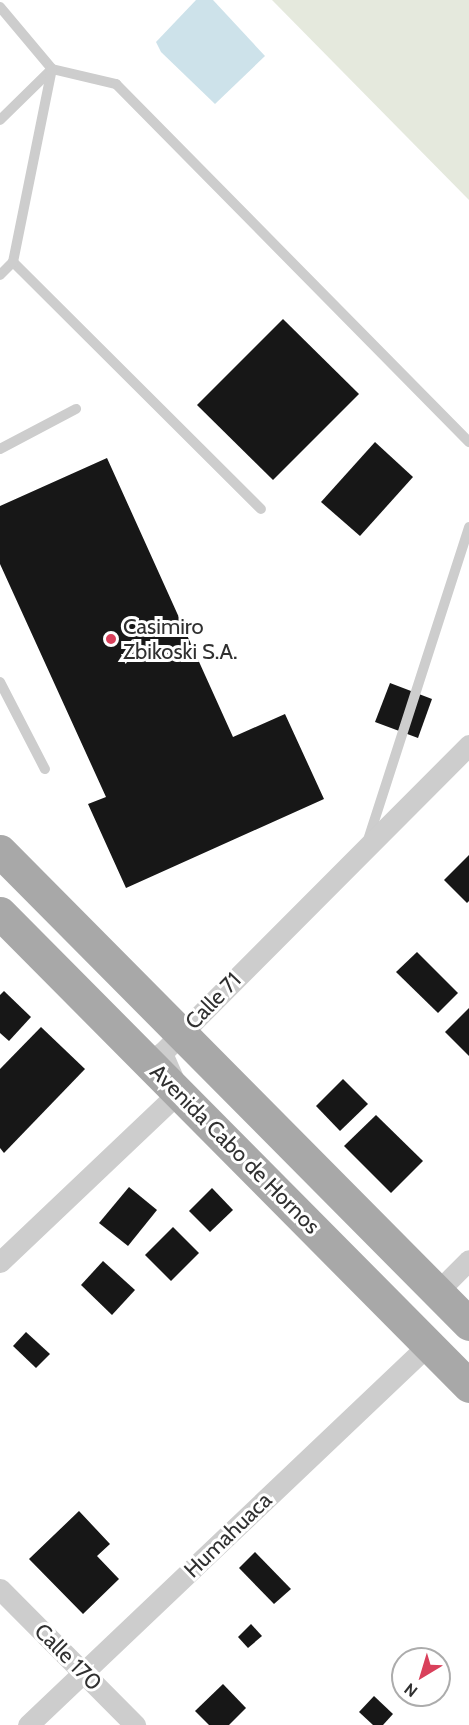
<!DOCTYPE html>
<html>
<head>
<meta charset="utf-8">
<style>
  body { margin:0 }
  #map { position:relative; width:469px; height:1725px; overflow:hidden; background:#fff; font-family:Cabin,sans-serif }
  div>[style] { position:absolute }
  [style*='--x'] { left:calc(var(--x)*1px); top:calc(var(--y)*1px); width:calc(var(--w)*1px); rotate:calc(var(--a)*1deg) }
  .green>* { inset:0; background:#e5e9dd }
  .water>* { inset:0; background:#cde2ea }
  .building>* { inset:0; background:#171717 }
  .lane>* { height:10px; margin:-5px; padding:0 5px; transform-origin:5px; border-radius:5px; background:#cdcdcd }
  .street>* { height:21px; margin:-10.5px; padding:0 10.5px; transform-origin:10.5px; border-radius:10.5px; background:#cdcdcd }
  .primary>* { height:33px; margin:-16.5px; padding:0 16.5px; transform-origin:16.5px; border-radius:16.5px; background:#a8a8a8 }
  .dots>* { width:16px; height:16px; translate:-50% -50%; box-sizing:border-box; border:3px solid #fff; border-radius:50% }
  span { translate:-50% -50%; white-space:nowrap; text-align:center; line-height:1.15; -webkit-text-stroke:6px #fff; paint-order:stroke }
  .poi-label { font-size:22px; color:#303030 }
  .left { translate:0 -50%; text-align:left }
  .street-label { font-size:22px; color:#303030 }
  .north { position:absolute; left:391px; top:1647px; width:60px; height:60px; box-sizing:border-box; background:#fff; border:2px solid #acacac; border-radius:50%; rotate:218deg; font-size:16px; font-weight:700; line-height:24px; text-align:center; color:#303030 }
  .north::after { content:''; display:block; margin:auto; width:21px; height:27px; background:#d9405b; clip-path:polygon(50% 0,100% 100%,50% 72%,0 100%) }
</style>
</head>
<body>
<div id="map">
  <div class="green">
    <i style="clip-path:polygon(272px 0,469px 0,469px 200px)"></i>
  </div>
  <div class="water">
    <i style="clip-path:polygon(196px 0,213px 0,265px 56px,215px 104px,161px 52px,156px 42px)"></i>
  </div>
  <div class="building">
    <i style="clip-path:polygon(283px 319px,359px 394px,273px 480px,197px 405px)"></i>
    <i style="clip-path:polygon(375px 442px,413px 477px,360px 536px,321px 502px)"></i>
    <i style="clip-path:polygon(107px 458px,233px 737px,285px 714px,324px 799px,126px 888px,88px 804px,106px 797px,0 564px,0 506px)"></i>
    <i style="clip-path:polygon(390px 683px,432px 699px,418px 738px,375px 722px)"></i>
    <i style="clip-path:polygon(469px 855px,469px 901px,467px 903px,444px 880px)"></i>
    <i style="clip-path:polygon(417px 952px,458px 993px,438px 1013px,396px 972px)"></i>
    <i style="clip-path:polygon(4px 991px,31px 1017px,9px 1041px,0 1033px,0 995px)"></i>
    <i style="clip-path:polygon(469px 1008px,469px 1056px,445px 1032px)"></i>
    <i style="clip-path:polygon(41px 1027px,85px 1069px,4px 1153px,0 1148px,0 1069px)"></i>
    <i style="clip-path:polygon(343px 1079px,368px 1104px,340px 1131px,316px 1106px)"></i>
    <i style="clip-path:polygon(376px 1115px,423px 1161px,391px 1193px,344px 1146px)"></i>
    <i style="clip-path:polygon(129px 1187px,157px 1210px,128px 1246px,99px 1223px)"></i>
    <i style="clip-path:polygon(212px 1188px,233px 1210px,210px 1232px,189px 1211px)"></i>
    <i style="clip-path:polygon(173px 1227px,199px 1253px,171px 1281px,145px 1255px)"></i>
    <i style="clip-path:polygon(103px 1261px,135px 1290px,112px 1315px,81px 1285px)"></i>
    <i style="clip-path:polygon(26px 1332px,50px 1354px,36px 1368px,13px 1346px)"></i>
    <i style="clip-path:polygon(79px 1511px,110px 1544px,97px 1556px,119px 1579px,83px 1614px,29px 1559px)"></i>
    <i style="clip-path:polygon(255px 1552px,291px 1589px,274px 1604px,239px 1568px)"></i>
    <i style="clip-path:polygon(251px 1624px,262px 1636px,248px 1648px,238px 1637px)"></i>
    <i style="clip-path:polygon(223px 1684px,246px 1708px,229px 1725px,209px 1725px,195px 1711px)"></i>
    <i style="clip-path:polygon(374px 1696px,393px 1714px,383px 1725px,373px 1725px,359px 1712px)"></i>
  </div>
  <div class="lane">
    <i style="--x:0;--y:7;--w:81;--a:50"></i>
    <i style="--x:52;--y:69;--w:66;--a:13.2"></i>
    <i style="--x:116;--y:84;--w:503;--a:45.4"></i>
    <i style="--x:0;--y:120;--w:73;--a:-44.4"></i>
    <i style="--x:13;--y:262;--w:350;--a:44.9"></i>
    <i style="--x:0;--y:275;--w:18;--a:-45"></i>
    <i style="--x:13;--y:262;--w:197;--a:-78.6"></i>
    <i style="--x:0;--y:449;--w:86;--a:-27.8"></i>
    <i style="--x:0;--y:682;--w:98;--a:62.7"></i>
    <i style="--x:368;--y:840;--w:329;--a:-72.1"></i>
  </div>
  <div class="street">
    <i style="--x:0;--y:1262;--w:247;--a:-43.5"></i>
    <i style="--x:179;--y:1092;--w:43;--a:-113.6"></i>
    <i style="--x:162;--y:1053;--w:435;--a:-45.1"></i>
    <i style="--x:437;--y:1292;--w:45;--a:-45"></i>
    <i style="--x:0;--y:1589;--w:192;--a:45.2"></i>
    <i style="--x:28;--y:1725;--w:552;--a:-43.53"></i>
  </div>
  <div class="primary">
    <i style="--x:0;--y:851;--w:666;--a:45.24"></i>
    <i style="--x:0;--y:913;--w:666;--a:45.24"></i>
  </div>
  <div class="dots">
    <i style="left:111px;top:639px;background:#d9405b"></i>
  </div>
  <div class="poi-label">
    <span class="left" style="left:123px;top:639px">Casimiro<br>Zbikoski S.A.</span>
  </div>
  <div class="street-label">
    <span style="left:213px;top:1001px;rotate:-46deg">Calle 71</span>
    <span style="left:235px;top:1149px;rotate:45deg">Avenida Cabo de Hornos</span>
    <span style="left:228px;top:1535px;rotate:-44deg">Humahuaca</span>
    <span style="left:68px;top:1657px;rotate:45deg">Calle 170</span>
  </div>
  <div class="north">N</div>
</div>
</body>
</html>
